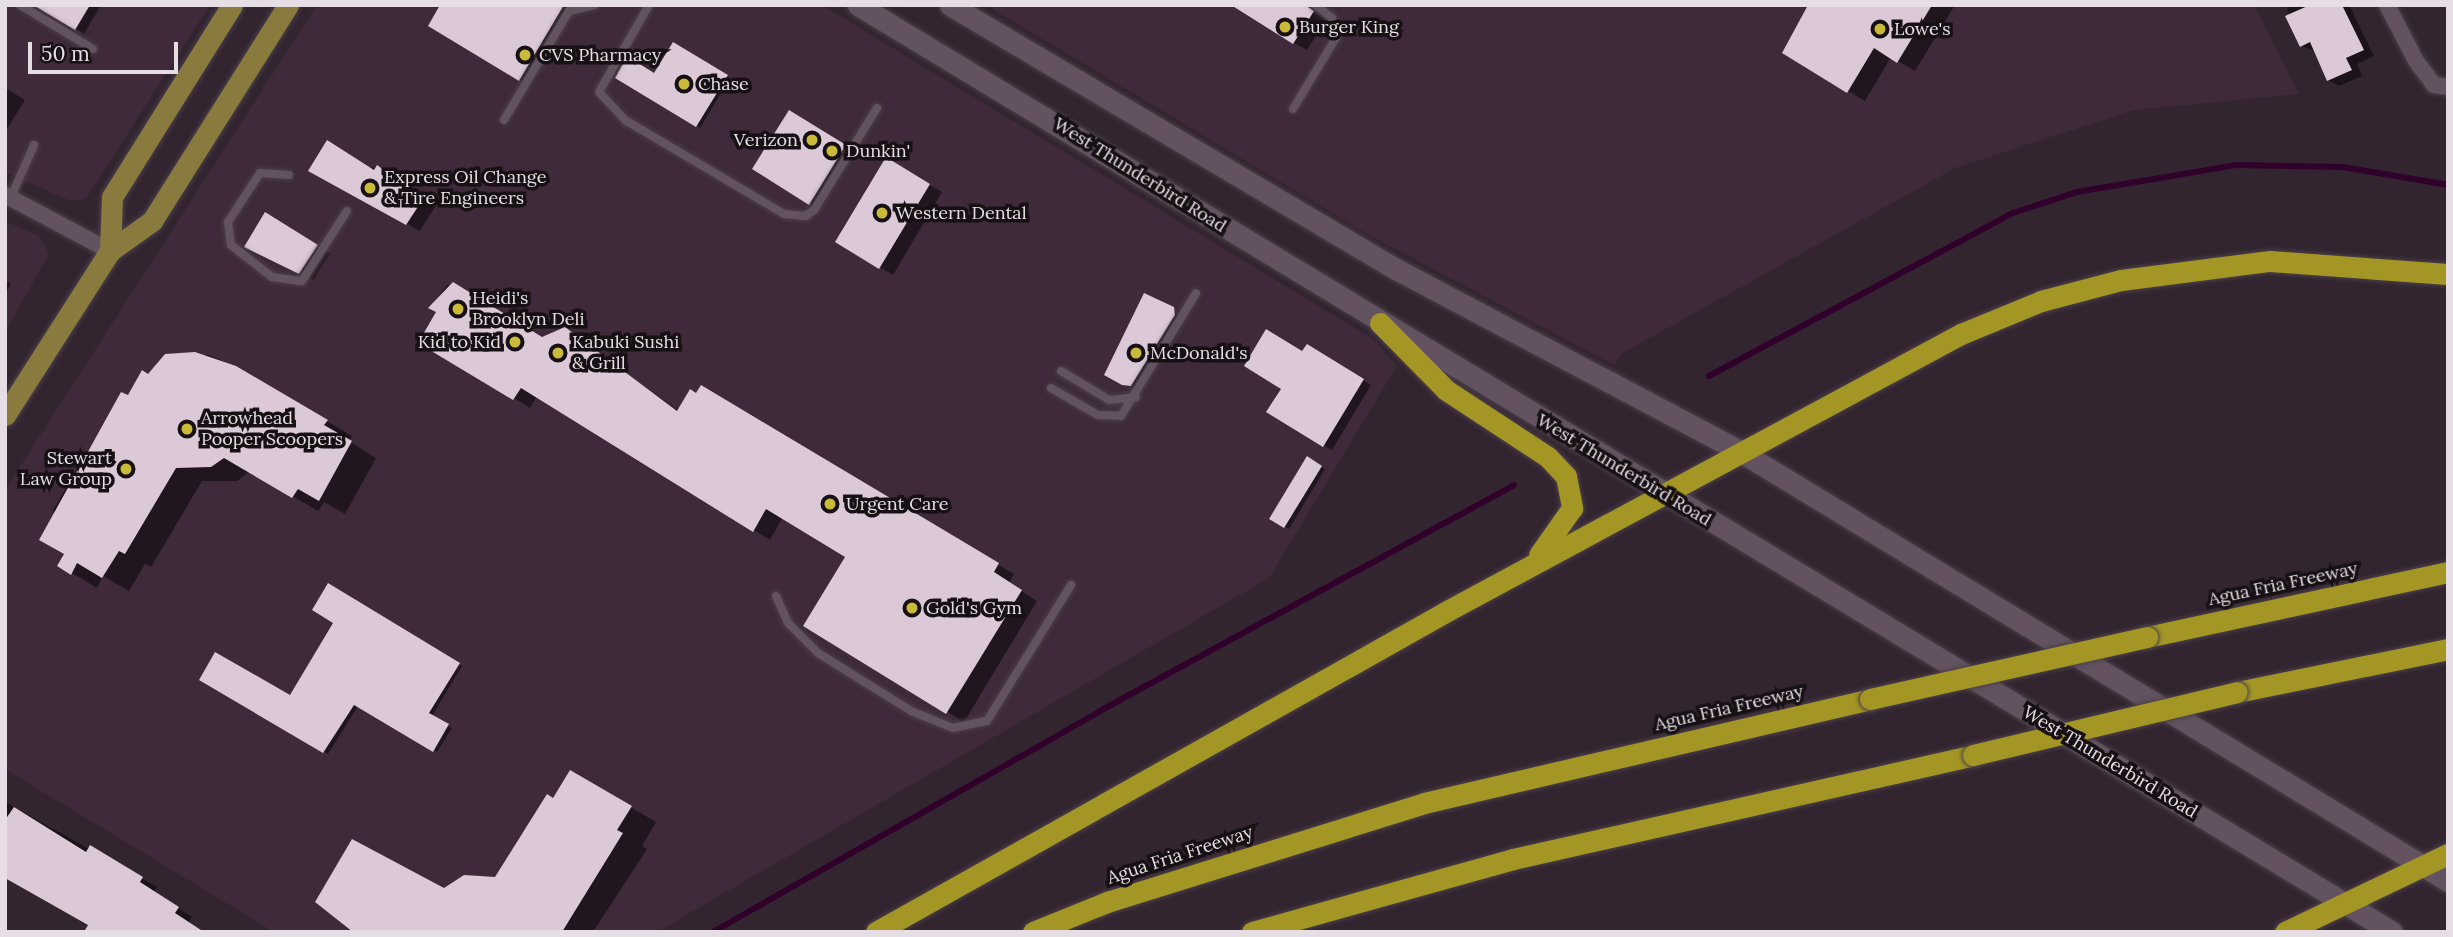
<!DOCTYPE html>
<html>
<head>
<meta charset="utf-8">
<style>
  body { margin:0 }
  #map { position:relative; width:2453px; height:937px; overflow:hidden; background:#332530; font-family:Lora,serif }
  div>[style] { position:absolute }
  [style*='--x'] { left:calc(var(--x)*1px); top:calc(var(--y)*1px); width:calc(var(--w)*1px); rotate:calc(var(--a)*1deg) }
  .built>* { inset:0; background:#3e2a3a }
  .shadow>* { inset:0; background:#0007 }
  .stream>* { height:6px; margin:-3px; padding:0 3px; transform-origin:3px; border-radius:3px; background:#30022b }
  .building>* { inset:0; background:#dcc9d8 }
  .roads { filter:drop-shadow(0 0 2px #4b4049) drop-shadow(0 0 2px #4b4049) }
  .lane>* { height:8px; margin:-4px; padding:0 4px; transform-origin:4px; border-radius:4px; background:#635360 }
  .street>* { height:16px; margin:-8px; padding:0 8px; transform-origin:8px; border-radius:8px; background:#635360 }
  .secondary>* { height:21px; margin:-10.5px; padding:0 10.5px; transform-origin:10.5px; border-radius:10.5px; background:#635360 }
  .primary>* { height:21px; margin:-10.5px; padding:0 10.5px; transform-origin:10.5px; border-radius:10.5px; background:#897b3d }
  .highway>* { height:21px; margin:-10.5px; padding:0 10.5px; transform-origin:10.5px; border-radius:10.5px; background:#a39625 }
  .bridges { filter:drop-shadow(0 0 2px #4b4049) drop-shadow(0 0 2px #4b4049) }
  .highway-bridge>* { height:21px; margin:-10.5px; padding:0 10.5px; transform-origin:10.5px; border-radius:10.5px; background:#a39625 }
  .dots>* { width:19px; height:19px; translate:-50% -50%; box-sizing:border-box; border:4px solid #171015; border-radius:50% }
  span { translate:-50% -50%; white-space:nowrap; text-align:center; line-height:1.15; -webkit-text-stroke:7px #171015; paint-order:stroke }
  .poi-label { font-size:18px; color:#e7dde4 }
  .left { translate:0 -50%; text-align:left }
  .right { translate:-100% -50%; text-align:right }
  .street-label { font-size:18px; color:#e7dde4 }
  .frame { position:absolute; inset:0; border:7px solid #e7dde4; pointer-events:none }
  .scale { position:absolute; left:28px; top:42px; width:150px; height:32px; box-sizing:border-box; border:4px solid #e7dde4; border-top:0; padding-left:9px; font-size:21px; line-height:24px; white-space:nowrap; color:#e7dde4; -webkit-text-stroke:5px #171015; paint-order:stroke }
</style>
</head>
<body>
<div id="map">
  <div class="built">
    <i style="clip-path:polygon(5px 5px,210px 5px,86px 199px,71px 201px,5px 172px)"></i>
    <i style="clip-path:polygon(317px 5px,822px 5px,1375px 340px,1397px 366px,1269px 578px,657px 932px,274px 932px,5px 769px,5px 490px)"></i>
    <i style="clip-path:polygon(986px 5px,2254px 5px,2299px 94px,2134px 110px,1955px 168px,1621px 354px,1614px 365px,1374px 238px)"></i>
    <i style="clip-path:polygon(5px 221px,39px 236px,49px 254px,5px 332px)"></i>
  </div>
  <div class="shadow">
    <i style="clip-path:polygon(39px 5px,101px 5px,84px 34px)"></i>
    <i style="clip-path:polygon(441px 5px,569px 5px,523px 81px,430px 25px)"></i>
    <i style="clip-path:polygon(1302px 5px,1326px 20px,1307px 50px,1294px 43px)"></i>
    <i style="clip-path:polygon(1806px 5px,1955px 5px,1915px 71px,1891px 57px,1865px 101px,1848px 91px)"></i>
    <i style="clip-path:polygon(2286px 5px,2349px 5px,2374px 56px,2357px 64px,2362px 76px,2339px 86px,2328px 80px,2315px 51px,2301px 46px)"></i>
    <i style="clip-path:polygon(674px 44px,730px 78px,700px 128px,617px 77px,655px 75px)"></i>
    <i style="clip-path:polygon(5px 88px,25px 100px,7px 129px,5px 128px)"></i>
    <i style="clip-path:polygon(790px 112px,848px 149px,813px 205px,755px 169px)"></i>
    <i style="clip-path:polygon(887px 159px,942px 192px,893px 275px,837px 242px)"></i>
    <i style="clip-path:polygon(378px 167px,435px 207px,420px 231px,311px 171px)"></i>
    <i style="clip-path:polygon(279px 222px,330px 253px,313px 280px,259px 253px)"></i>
    <i style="clip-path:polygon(5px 280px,11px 284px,5px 294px)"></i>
    <i style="clip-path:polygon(447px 285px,542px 339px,565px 329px,679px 411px,702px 388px,1014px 574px,1009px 583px,1037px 601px,964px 722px,805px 626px,847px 556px,783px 517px,770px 540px,537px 396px,530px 408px,514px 398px,431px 307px)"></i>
    <i style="clip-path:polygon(1173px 308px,1178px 317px,1135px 387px,1106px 374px)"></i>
    <i style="clip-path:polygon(1307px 346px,1371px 385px,1332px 450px,1268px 412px)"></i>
    <i style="clip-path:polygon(166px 355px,209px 355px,235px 367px,352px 436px,349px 441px,376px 458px,345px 514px,324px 502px,318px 511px,250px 471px,237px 481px,202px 481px,151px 567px,145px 564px,129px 591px,103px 576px,97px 588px,72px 573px,53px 510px,122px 394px,128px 397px)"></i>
    <i style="clip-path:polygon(1307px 459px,1325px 469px,1289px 529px,1271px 519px)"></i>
    <i style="clip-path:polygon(329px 585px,462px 666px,432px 716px,452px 728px,437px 752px,358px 706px,328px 754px,201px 679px,291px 697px,335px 622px)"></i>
    <i style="clip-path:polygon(571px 772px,656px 822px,642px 846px,647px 849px,593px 932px,356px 932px,342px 924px,496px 879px)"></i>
    <i style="clip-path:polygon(5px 802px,157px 887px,154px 892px,192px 917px,188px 923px,91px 924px,5px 874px)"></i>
  </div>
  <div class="stream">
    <i style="--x:1709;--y:376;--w:345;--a:-28.2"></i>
    <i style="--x:2013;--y:213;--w:67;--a:-18.2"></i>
    <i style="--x:2077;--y:192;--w:161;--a:-9.6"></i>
    <i style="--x:2236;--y:165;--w:107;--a:1.1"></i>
    <i style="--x:2343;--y:167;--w:107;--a:9.7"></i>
    <i style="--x:713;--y:932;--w:443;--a:-29.7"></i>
    <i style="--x:1098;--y:712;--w:474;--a:-28.6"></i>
  </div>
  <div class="building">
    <i style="clip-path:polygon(33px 5px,90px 5px,75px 30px)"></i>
    <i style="clip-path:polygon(440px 5px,564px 5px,519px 81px,428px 26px)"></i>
    <i style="clip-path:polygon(1231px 5px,1305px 5px,1314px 11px,1293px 44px)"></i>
    <i style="clip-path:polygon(1808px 5px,1932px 5px,1897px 63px,1874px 48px,1847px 93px,1782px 53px)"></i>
    <i style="clip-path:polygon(2310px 5px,2342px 5px,2364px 50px,2346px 58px,2352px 70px,2327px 81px,2310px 42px,2300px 47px,2285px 16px)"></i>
    <i style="clip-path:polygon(673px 42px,728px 75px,696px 127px,615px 78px,627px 56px,654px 73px)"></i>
    <i style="clip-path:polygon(789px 110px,846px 145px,809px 205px,752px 169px)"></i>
    <i style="clip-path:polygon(327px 140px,374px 170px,377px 165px,423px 199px,406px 225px,308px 171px)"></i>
    <i style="clip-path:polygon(886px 157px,930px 184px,879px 269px,835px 242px)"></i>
    <i style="clip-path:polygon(265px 212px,318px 245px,299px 274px,244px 247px)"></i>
    <i style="clip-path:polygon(453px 282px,542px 337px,565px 327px,677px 411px,690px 389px,696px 393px,701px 385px,999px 563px,994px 572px,1022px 590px,946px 714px,803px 626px,845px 557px,766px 509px,753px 532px,521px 388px,513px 400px,418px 343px,436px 312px,428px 308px)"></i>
    <i style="clip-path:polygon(1144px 293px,1174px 307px,1175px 315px,1131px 386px,1122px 385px,1104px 375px)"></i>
    <i style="clip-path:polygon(1266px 329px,1302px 351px,1307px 344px,1364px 379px,1323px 447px,1266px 412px,1281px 389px,1244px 366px)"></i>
    <i style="clip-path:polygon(195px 352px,236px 366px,328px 420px,324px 425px,352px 441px,319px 501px,298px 489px,292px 498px,224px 458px,211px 467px,176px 468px,125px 554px,119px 551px,102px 578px,77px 563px,71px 575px,57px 566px,64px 554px,39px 540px,121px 392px,128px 395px,142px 370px,148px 374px,165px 354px)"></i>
    <i style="clip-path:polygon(1307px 456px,1322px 466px,1284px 528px,1269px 519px)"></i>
    <i style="clip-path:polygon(328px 583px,460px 663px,429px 713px,449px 724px,433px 752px,354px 705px,323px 753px,199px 680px,215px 652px,290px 695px,333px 623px,312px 610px)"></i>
    <i style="clip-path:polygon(570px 770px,632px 806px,617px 830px,623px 833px,562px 932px,353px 932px,315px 902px,352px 839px,444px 888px,464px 875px,495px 877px,547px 794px,553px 798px)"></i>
    <i style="clip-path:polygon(14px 807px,86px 852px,90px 845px,143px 877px,140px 882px,179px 907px,175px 913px,204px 932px,84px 932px,88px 925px,5px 878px,5px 820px)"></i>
  </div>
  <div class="roads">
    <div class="lane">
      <i style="--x:20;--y:5;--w:85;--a:31.1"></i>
      <i style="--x:649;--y:5;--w:100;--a:119.9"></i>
      <i style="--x:599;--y:92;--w:38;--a:47"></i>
      <i style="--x:625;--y:120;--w:185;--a:30.6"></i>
      <i style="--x:784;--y:214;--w:22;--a:5"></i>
      <i style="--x:806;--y:216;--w:10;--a:-37"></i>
      <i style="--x:814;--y:210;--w:120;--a:-58.3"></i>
      <i style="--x:1293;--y:109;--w:85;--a:-58.9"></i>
      <i style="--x:1337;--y:36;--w:19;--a:-106"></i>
      <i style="--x:1332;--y:18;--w:21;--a:-141"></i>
      <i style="--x:504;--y:120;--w:127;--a:-59.2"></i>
      <i style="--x:569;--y:11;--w:26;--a:-13"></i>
      <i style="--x:289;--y:175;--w:29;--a:-176"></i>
      <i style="--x:260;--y:173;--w:59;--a:123.1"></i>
      <i style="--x:228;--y:222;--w:23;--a:83"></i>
      <i style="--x:231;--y:245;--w:52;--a:38"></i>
      <i style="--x:272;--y:277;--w:30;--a:8"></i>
      <i style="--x:302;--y:281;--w:83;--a:-57.3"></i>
      <i style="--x:11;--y:197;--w:57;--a:-66.1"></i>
      <i style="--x:1061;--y:371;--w:56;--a:31.1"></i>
      <i style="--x:1109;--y:400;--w:27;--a:-6"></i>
      <i style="--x:1051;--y:388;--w:54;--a:29.9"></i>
      <i style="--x:1098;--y:415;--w:23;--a:2"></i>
      <i style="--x:1121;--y:416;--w:144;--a:-58.6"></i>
      <i style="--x:776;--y:596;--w:30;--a:66"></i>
      <i style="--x:788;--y:623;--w:42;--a:45"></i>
      <i style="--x:818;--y:653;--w:110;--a:31.9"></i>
      <i style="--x:911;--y:711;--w:45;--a:22"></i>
      <i style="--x:953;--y:728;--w:35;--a:-12"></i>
      <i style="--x:987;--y:721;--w:160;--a:-58.3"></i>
    </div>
    <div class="street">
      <i style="--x:2387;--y:5;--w:63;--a:62.6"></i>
      <i style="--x:2416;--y:61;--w:30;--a:53"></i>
      <i style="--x:2434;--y:85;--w:14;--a:8"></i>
      <i style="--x:5;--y:195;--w:119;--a:28.1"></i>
    </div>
    <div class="secondary">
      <i style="--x:858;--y:5;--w:1792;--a:31.14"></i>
      <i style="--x:950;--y:5;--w:516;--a:30.64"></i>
      <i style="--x:1394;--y:268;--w:393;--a:27.9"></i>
      <i style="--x:1741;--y:452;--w:827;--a:31.25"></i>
    </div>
    <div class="primary">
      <i style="--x:110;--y:251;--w:54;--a:-87.9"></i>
      <i style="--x:112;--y:197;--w:226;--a:-58"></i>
      <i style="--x:5;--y:415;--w:195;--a:-57.4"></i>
      <i style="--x:110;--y:251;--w:52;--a:-35.5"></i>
      <i style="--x:152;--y:221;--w:255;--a:-57.8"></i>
    </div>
    <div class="highway">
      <i style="--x:1380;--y:323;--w:94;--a:45.4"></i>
      <i style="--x:1446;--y:390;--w:122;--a:33.3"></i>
      <i style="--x:1548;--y:457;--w:26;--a:47"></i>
      <i style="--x:1566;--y:476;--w:33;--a:79"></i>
      <i style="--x:1572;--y:508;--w:57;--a:125.1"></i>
      <i style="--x:2147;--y:637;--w:308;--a:-12.2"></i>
      <i style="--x:2237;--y:692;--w:215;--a:-11.5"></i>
      <i style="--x:876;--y:932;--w:657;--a:-29.33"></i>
      <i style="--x:1449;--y:610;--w:582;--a:-28.33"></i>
      <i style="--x:1961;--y:334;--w:87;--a:-22.4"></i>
      <i style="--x:2041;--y:301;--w:83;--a:-14.7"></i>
      <i style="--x:2121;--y:280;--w:150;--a:-7.3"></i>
      <i style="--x:2270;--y:261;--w:178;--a:4.2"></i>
      <i style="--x:1033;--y:932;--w:80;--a:-22.1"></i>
      <i style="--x:1107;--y:902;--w:332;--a:-17.3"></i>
      <i style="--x:1424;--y:803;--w:458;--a:-13.1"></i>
      <i style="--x:1252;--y:932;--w:271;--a:-15.6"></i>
      <i style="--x:1513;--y:859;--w:472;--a:-12.7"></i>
      <i style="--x:2285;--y:932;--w:181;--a:-25.6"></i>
    </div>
  </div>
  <div class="bridges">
    <div class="highway-bridge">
      <i style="--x:1870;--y:699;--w:284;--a:-12.6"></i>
      <i style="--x:1973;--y:755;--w:271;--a:-13.4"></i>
    </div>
  </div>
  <div class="dots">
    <i style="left:1285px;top:27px;background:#c9ba3a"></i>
    <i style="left:1880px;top:29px;background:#c9ba3a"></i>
    <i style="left:525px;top:55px;background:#c9ba3a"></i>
    <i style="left:684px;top:84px;background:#c9ba3a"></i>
    <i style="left:812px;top:140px;background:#c9ba3a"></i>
    <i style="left:832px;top:151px;background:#c9ba3a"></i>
    <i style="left:370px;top:188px;background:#c9ba3a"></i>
    <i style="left:882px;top:213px;background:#c9ba3a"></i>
    <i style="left:458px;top:309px;background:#c9ba3a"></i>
    <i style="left:515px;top:342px;background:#c9ba3a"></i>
    <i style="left:558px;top:353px;background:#c9ba3a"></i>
    <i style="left:1136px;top:353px;background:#c9ba3a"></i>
    <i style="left:187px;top:429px;background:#c9ba3a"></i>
    <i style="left:126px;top:469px;background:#c9ba3a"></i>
    <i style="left:830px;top:504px;background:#c9ba3a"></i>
    <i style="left:912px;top:608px;background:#c9ba3a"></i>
  </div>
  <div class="poi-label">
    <span class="left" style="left:1299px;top:27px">Burger King</span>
    <span class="left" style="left:1894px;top:29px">Lowe's</span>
    <span class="left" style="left:539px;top:55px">CVS Pharmacy</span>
    <span class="left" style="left:698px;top:84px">Chase</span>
    <span class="right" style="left:798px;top:140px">Verizon</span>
    <span class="left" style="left:846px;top:151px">Dunkin'</span>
    <span class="left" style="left:384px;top:188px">Express Oil Change<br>&amp; Tire Engineers</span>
    <span class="left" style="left:896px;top:213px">Western Dental</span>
    <span class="left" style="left:472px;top:309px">Heidi's<br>Brooklyn Deli</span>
    <span class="right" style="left:501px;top:342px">Kid to Kid</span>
    <span class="left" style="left:572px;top:353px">Kabuki Sushi<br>&amp; Grill</span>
    <span class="left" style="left:1150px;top:353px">McDonald's</span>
    <span class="left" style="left:201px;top:429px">Arrowhead<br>Pooper Scoopers</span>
    <span class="right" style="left:112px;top:469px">Stewart<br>Law Group</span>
    <span class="left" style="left:846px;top:504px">Urgent Care</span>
    <span class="left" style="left:926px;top:608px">Gold's Gym</span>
  </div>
  <div class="street-label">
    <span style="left:1140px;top:175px;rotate:32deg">West Thunderbird Road</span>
    <span style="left:1624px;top:470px;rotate:31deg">West Thunderbird Road</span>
    <span style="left:2283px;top:584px;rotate:-12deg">Agua Fria Freeway</span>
    <span style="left:1729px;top:708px;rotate:-13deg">Agua Fria Freeway</span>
    <span style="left:2110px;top:762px;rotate:31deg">West Thunderbird Road</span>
    <span style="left:1180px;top:855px;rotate:-18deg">Agua Fria Freeway</span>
  </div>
  <div class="frame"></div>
  <div class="scale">50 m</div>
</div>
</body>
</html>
